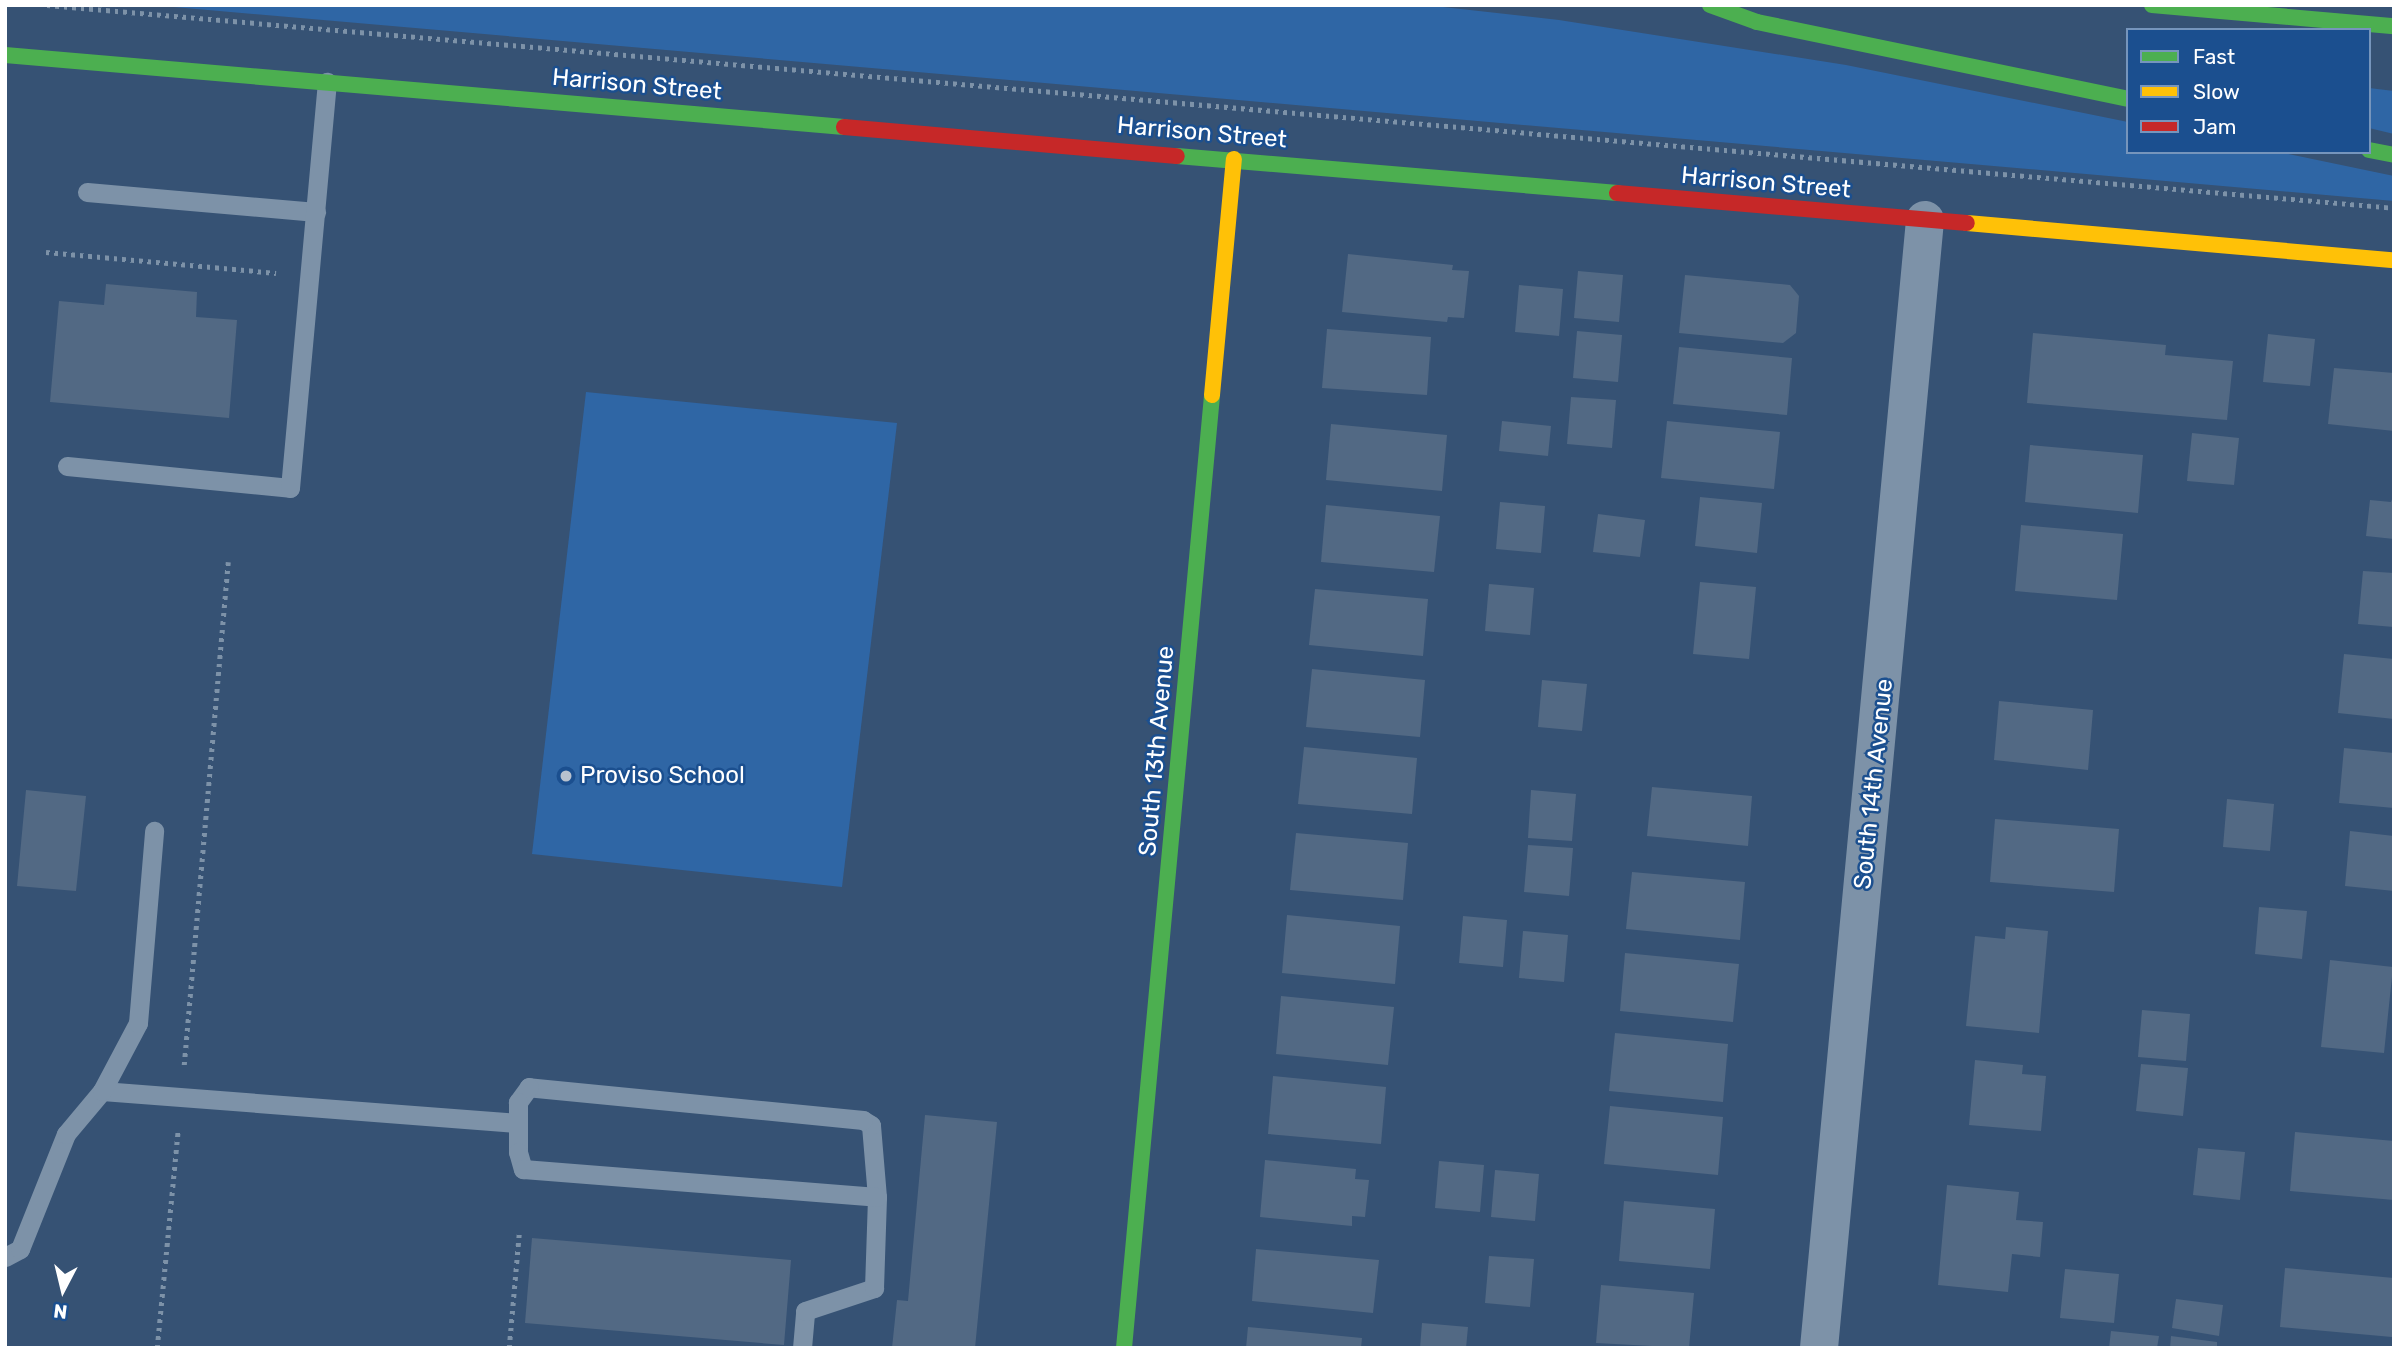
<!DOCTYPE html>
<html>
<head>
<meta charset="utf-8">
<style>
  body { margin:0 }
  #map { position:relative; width:2399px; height:1353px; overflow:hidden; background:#365274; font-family:Rubik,sans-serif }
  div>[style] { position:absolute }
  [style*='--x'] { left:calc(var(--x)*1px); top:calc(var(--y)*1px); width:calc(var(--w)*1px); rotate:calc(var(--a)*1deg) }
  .green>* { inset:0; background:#2f66a5 }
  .building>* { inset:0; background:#526984 }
  .path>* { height:4.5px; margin-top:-2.25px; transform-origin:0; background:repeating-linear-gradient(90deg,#7d92a8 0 3.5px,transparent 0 8.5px) }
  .lane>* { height:19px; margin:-9.5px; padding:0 9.5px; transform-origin:9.5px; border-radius:9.5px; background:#7d92a8 }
  .street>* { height:38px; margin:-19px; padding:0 19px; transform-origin:19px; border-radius:19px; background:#7d92a8 }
  .fast>* { height:16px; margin:-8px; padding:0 8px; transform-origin:8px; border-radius:8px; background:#4caf50 }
  .slow>* { height:16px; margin:-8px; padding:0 8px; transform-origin:8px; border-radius:8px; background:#ffc107 }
  .jam>* { height:16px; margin:-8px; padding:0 8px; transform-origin:8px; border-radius:8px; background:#c62828 }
  .dots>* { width:19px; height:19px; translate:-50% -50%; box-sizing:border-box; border:4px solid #1b4f8f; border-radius:50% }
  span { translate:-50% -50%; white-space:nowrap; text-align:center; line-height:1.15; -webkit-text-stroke:5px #1b4f8f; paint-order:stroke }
  .street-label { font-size:24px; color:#fff }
  .poi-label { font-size:24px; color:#fff }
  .left { translate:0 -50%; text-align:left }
  .frame { position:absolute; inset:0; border:7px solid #fff; pointer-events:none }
  .legend { position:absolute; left:2126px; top:28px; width:245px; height:126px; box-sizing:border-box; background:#1b4f8f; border:2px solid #7695bc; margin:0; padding:9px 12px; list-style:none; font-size:21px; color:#fff }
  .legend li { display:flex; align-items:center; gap:14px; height:35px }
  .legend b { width:35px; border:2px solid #7695bc }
  .north { position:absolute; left:28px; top:1255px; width:70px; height:70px; -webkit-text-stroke:5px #1b4f8f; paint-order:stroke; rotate:187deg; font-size:19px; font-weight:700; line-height:28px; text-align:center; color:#fff }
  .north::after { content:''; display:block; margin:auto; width:24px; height:32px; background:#fff; clip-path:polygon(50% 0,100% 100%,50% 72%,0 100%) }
</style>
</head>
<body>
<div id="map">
  <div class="green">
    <i style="clip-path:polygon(151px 5px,1425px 5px,1559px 20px,1846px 65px,2128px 122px,2128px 152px,2279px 152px,2394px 176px,2394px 201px)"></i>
    <i style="clip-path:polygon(2369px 88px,2394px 91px,2394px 134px,2369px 128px)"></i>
    <i style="clip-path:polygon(586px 392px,897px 423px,842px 887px,532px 854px)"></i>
  </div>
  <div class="building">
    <i style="clip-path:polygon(1348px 254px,1453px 265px,1452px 270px,1469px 271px,1464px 318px,1448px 317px,1447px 322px,1342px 312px)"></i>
    <i style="clip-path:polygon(1578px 271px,1623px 275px,1619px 322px,1574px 318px)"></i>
    <i style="clip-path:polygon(1685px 275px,1790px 285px,1799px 296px,1796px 333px,1783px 343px,1679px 333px)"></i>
    <i style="clip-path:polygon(106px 284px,197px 292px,196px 317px,237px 320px,229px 418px,50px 402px,59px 301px,104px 305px)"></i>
    <i style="clip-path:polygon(1519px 285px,1563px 289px,1559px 336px,1515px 332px)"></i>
    <i style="clip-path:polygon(1327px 329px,1431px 337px,1427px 395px,1322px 388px)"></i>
    <i style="clip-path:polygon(1577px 331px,1622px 335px,1618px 382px,1573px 378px)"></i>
    <i style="clip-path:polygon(2033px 333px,2166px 345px,2165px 355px,2233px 361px,2227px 420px,2027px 403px)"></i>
    <i style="clip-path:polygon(2268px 334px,2315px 339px,2310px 386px,2263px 382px)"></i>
    <i style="clip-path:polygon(1679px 347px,1792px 358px,1787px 415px,1673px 404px)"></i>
    <i style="clip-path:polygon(2334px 368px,2394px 373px,2394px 431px,2328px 424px)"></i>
    <i style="clip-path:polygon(1571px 397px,1616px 400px,1612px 448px,1567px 444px)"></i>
    <i style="clip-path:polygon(1502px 421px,1551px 426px,1548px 456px,1499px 451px)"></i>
    <i style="clip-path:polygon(1667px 421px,1780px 432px,1774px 489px,1661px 478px)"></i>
    <i style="clip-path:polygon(1331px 424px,1447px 435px,1442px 491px,1326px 480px)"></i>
    <i style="clip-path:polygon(2192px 433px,2239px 438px,2234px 485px,2187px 481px)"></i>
    <i style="clip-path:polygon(2030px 445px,2143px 455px,2138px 513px,2025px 502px)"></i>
    <i style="clip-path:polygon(2394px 494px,2394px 539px,2366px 536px,2370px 500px,2391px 502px)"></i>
    <i style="clip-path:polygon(1700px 497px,1762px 503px,1757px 553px,1695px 546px)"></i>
    <i style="clip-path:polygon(1500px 502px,1545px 506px,1541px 553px,1496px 549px)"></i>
    <i style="clip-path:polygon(1326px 505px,1440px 516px,1434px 572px,1321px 562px)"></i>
    <i style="clip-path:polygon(1598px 514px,1645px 520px,1640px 557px,1593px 552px)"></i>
    <i style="clip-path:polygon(2021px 525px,2123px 534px,2117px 600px,2015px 591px)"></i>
    <i style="clip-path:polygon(2363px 571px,2394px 573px,2394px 627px,2358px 624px)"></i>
    <i style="clip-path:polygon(1700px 582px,1756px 587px,1749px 659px,1693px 654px)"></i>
    <i style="clip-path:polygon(1489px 584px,1534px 588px,1530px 635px,1485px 631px)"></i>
    <i style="clip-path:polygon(1315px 589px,1428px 599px,1423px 656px,1309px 645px)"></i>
    <i style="clip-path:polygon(2344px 654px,2394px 659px,2394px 719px,2338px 713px)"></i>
    <i style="clip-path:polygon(1312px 669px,1425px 680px,1420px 737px,1306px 727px)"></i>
    <i style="clip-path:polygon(1542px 680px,1587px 684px,1582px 731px,1538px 727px)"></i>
    <i style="clip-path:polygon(1999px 701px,2093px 710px,2088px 770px,1994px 760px)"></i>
    <i style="clip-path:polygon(1304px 747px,1417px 758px,1412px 814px,1298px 804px)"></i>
    <i style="clip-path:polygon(2344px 748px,2394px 753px,2394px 808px,2339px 803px)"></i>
    <i style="clip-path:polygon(1652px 787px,1752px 796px,1748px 846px,1647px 836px)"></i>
    <i style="clip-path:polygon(26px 790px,86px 796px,76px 891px,17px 886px)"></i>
    <i style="clip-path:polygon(1531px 790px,1576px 794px,1572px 841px,1528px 838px)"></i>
    <i style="clip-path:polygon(2227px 799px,2274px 804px,2270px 851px,2223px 847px)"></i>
    <i style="clip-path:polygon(1995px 819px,2119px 829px,2114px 892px,1990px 882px)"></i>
    <i style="clip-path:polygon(2350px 831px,2394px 836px,2394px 891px,2345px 886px)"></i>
    <i style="clip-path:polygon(1296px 833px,1408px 843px,1403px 900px,1290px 890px)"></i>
    <i style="clip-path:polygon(1528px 845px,1573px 848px,1569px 896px,1524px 892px)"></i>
    <i style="clip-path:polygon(1632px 872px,1745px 882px,1740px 940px,1626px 929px)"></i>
    <i style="clip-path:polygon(2259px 907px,2307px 911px,2302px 959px,2255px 954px)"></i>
    <i style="clip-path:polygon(1287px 915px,1400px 926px,1395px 984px,1282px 973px)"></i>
    <i style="clip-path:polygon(1463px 916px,1507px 920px,1503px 967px,1459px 963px)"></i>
    <i style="clip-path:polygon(2006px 927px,2048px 931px,2039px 1033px,1966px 1026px,1975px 936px,2005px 939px)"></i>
    <i style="clip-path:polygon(1523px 931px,1568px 935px,1564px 982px,1519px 978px)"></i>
    <i style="clip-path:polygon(1625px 953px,1739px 964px,1733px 1022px,1620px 1011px)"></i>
    <i style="clip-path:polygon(2330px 960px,2393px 967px,2384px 1053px,2321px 1047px)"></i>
    <i style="clip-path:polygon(1281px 996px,1394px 1007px,1388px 1065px,1276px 1054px)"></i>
    <i style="clip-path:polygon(2142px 1010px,2190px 1014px,2186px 1061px,2138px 1057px)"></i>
    <i style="clip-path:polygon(1615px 1033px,1728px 1044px,1723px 1102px,1609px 1091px)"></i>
    <i style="clip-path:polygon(1975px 1060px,2023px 1065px,2022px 1074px,2046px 1076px,2041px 1131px,1969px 1125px)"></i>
    <i style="clip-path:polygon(2141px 1064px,2188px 1068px,2183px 1116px,2136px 1111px)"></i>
    <i style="clip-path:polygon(1273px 1076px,1386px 1087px,1381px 1144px,1268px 1134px)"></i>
    <i style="clip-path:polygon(1610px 1106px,1723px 1117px,1718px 1175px,1604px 1164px)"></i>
    <i style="clip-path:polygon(925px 1115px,997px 1122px,975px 1348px,892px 1348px,897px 1300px,908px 1301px)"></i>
    <i style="clip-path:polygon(2295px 1132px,2394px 1141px,2394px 1200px,2290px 1191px)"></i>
    <i style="clip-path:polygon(2198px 1148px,2245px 1152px,2240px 1200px,2193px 1195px)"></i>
    <i style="clip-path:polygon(1265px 1160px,1356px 1169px,1355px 1179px,1369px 1180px,1365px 1217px,1352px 1216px,1352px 1226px,1260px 1217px)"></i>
    <i style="clip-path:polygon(1439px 1161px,1484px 1165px,1480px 1212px,1435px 1208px)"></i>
    <i style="clip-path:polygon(1495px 1170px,1539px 1174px,1535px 1221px,1491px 1217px)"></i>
    <i style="clip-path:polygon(1947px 1185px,2019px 1192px,2016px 1220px,2043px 1222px,2040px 1257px,2012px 1254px,2008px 1292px,1938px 1285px)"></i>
    <i style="clip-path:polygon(1624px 1201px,1715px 1209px,1710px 1269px,1619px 1261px)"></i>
    <i style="clip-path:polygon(532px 1238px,791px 1260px,784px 1345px,525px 1323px)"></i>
    <i style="clip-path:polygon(1256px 1249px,1379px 1260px,1373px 1313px,1252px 1301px)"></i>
    <i style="clip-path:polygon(1489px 1256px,1534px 1259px,1530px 1307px,1485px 1303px)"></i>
    <i style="clip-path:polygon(2285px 1268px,2394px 1278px,2392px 1337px,2280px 1327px)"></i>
    <i style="clip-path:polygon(2065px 1269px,2119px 1274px,2114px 1323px,2060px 1318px)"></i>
    <i style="clip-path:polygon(1601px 1285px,1694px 1293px,1689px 1348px,1596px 1343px)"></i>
    <i style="clip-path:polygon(2176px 1299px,2223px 1305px,2219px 1336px,2172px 1328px)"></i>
    <i style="clip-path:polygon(1422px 1323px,1468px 1327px,1466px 1348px,1420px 1348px)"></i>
    <i style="clip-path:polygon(1248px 1327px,1362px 1338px,1361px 1348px,1246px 1348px)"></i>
    <i style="clip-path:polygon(2111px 1331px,2159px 1336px,2157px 1348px,2109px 1348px)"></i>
    <i style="clip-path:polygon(2171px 1336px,2217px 1342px,2217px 1348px,2170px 1348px)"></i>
  </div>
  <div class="path">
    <i style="--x:47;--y:5;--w:2356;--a:4.94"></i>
    <i style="--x:46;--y:252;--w:231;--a:5.2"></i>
    <i style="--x:184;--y:1065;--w:505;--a:-85"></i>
    <i style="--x:157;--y:1348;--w:220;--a:-84.5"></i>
    <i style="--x:509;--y:1348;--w:114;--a:-85"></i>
  </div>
  <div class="lane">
    <i style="--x:87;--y:192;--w:230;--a:5"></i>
    <i style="--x:67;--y:466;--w:224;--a:5.6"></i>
    <i style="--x:290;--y:488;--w:408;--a:-84.8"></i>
    <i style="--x:102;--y:1091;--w:417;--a:4.4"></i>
    <i style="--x:5;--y:1257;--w:17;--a:-28"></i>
    <i style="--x:20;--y:1249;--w:124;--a:-68.2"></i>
    <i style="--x:66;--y:1134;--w:56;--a:-50.1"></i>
    <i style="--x:102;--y:1091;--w:77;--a:-62.1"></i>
    <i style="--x:138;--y:1023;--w:193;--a:-85.2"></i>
    <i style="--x:802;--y:1348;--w:37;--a:-85"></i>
    <i style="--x:805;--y:1311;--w:73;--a:-18.4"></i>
    <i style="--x:874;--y:1288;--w:91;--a:-88.1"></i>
    <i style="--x:877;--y:1197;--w:72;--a:-94.8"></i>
    <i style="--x:871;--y:1125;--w:9;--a:-148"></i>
    <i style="--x:863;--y:1120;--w:336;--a:-174.4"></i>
    <i style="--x:529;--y:1087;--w:19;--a:126"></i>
    <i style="--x:518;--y:1102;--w:50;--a:90"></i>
    <i style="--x:518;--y:1152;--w:18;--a:74"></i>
    <i style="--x:523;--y:1169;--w:355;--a:4.5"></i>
  </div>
  <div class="street">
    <i style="--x:1819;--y:1348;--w:1133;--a:-84.63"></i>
  </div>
  <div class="fast">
    <i style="--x:1710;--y:5;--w:50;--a:19.9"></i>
    <i style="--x:1757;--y:22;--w:379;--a:11.7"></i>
    <i style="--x:2152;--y:5;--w:243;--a:5"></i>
    <i style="--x:5;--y:55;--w:842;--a:4.9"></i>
    <i style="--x:2369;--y:150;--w:25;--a:11"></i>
    <i style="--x:1177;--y:156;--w:442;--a:4.8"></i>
    <i style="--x:1124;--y:1348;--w:957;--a:-84.72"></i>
  </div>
  <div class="slow">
    <i style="--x:1967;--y:223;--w:429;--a:5"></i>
    <i style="--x:1212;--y:395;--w:237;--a:-84.7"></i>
  </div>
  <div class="jam">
    <i style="--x:844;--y:127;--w:334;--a:5"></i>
    <i style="--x:1617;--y:193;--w:351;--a:4.9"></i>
  </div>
  <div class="dots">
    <i style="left:566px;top:776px;background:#b9c2ce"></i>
  </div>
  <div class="street-label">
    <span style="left:637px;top:85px;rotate:5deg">Harrison Street</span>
    <span style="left:1202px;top:133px;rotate:5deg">Harrison Street</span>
    <span style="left:1766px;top:183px;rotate:5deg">Harrison Street</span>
    <span style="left:1157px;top:751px;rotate:-85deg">South 13th Avenue</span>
    <span style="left:1874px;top:784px;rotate:-84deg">South 14th Avenue</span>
  </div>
  <div class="poi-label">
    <span class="left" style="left:580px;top:776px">Proviso School</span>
  </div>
  <div class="frame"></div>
  <ul class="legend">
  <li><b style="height:9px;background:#4caf50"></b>Fast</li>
  <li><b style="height:9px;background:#ffc107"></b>Slow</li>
  <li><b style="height:9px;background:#c62828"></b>Jam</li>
  </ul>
  <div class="north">N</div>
</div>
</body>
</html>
